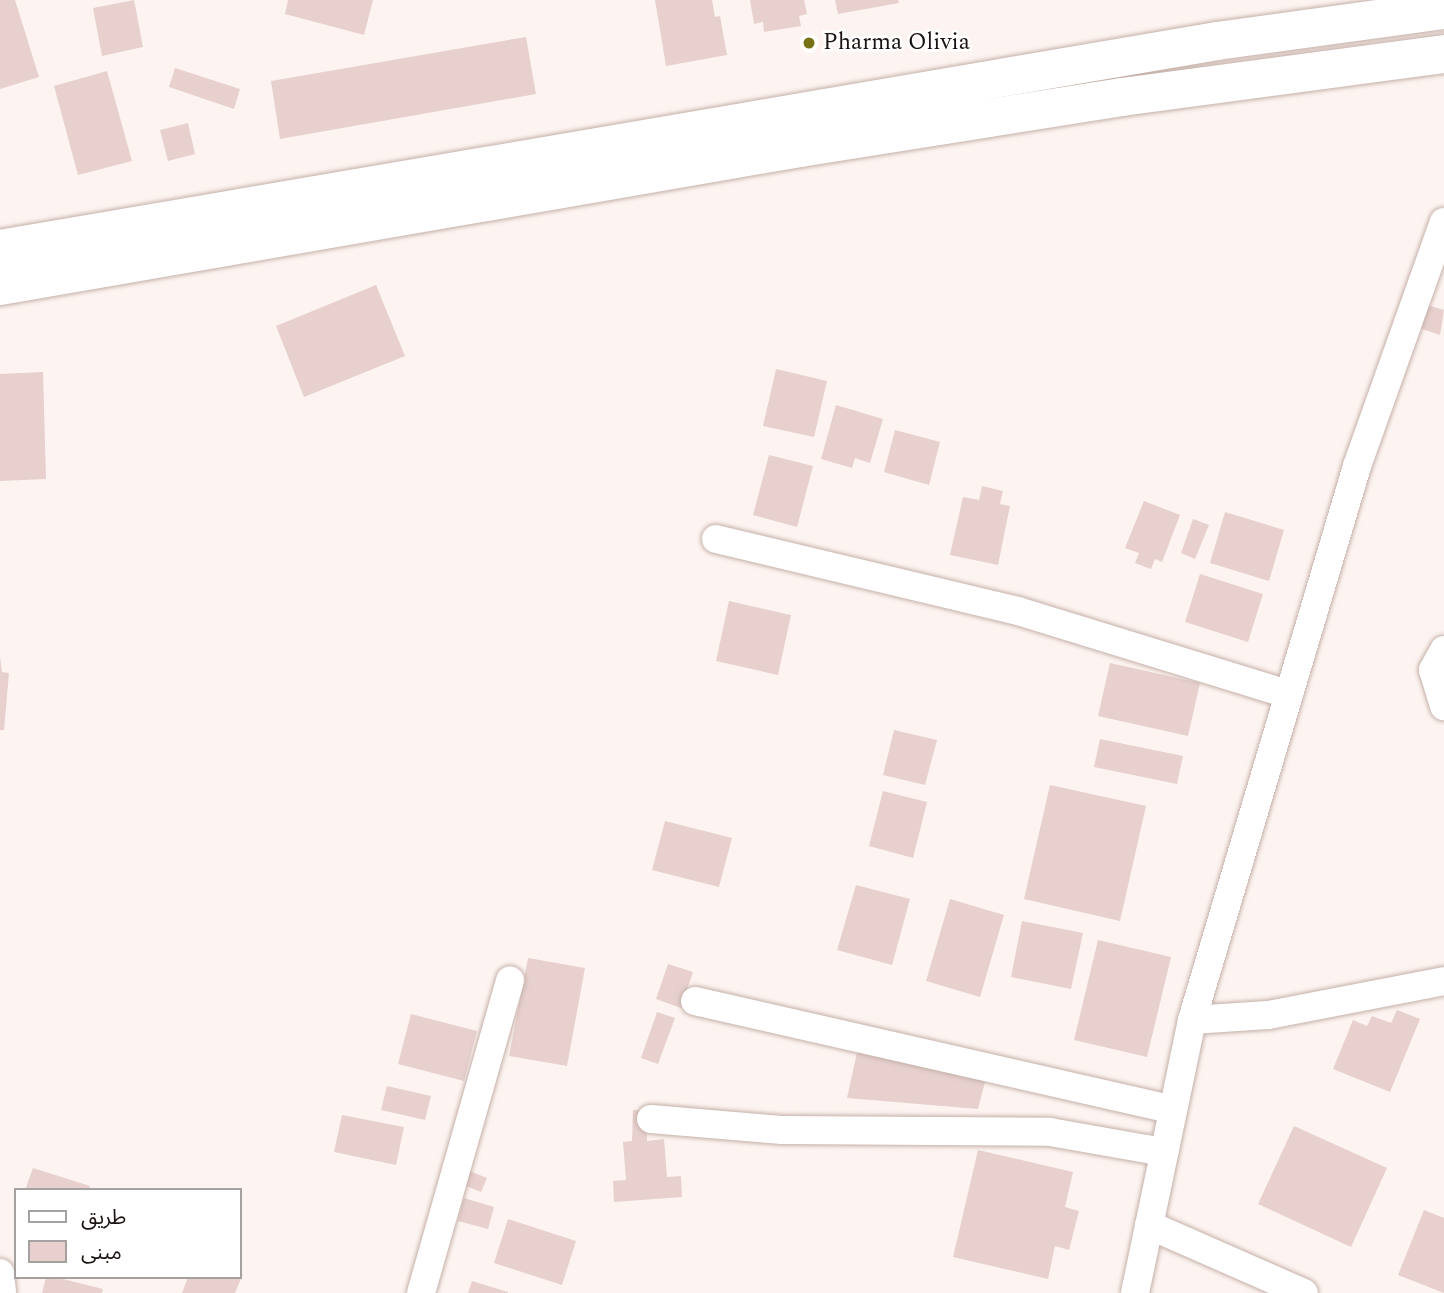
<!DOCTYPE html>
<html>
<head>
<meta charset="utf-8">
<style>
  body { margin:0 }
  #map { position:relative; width:1444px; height:1293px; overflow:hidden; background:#fdf4f1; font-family:Spectral,"Noto Sans Arabic",serif }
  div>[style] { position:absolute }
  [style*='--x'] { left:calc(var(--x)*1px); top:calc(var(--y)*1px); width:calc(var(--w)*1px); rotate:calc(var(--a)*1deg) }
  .building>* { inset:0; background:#e7d0ce }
  .roads { filter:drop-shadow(0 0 2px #c5b0a8) drop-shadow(0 0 2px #c5b0a8) }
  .street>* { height:28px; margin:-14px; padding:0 14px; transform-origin:14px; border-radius:14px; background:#fff }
  .secondary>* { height:38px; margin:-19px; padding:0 19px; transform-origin:19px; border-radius:19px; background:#fff }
  .dots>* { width:19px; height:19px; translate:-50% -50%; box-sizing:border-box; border:4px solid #fff; border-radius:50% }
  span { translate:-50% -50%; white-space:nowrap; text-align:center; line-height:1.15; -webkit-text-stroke:5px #fff; paint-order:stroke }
  .poi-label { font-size:23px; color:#1b1311 }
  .left { translate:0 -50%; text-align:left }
  .legend { position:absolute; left:14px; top:1188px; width:228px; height:91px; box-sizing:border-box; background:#fff; border:2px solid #a4a1a0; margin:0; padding:9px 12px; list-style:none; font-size:21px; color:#1b1311 }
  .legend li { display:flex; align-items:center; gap:14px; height:35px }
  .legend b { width:35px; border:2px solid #a4a1a0 }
</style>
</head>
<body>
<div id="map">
  <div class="building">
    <i style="clip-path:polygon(0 0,15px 0,39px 77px,0 89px)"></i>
    <i style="clip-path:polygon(134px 0,143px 47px,102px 56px,93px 8px)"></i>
    <i style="clip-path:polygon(288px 0,373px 0,364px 35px,285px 14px)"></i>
    <i style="clip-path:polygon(655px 0,712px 0,715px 17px,720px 16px,727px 55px,666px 66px)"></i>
    <i style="clip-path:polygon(750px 0,804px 0,807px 14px,799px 16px,801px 26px,764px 32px,763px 22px,754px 24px)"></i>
    <i style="clip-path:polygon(835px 0,898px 0,899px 3px,838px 14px)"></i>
    <i style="clip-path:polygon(526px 37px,536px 94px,280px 139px,271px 81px)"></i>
    <i style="clip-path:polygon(175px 68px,240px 89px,234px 109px,169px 87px)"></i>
    <i style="clip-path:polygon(107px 71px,132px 161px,78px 175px,54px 86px)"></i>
    <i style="clip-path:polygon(188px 123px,195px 154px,168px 161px,160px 130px)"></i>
    <i style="clip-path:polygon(376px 285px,405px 356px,304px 397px,276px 326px)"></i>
    <i style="clip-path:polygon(1421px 303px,1444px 310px,1440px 335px,1413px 326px)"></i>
    <i style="clip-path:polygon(776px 369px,827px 381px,814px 437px,763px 426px)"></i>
    <i style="clip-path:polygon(43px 372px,46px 479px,0 481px,0 374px)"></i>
    <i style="clip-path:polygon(836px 405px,883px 419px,870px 463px,855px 458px,852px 468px,821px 459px)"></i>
    <i style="clip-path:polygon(895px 430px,940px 442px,929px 485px,884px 472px)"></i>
    <i style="clip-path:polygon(769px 455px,813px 466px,797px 527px,753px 515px)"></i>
    <i style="clip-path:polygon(982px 486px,1003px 491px,1000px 504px,1010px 506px,998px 565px,950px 555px,963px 497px,979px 500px)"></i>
    <i style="clip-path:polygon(1144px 501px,1180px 515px,1162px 562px,1155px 559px,1151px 569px,1135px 563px,1139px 553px,1125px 548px)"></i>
    <i style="clip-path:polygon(1225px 512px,1284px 530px,1269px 581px,1210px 563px)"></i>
    <i style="clip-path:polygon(1193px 519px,1209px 525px,1195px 559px,1181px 553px)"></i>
    <i style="clip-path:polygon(1200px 574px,1263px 594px,1248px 642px,1185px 622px)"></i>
    <i style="clip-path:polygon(729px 601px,791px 615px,778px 675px,716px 661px)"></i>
    <i style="clip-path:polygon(0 657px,2px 672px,9px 673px,4px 730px,0 730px)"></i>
    <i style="clip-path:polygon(1110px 663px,1200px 683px,1188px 736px,1098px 716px)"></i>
    <i style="clip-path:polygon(894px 730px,937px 740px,925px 785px,883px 775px)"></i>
    <i style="clip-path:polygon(1100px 739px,1183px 756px,1177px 784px,1094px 767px)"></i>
    <i style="clip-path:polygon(1050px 785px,1146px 806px,1120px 921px,1024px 899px)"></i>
    <i style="clip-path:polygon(883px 791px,927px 802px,913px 858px,869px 846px)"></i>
    <i style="clip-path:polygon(665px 821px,732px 838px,719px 887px,652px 870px)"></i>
    <i style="clip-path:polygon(856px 885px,910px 899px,892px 965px,837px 950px)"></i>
    <i style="clip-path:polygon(950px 899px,1004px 915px,980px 997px,926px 981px)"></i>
    <i style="clip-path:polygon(1022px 921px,1083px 933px,1071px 989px,1011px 977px)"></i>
    <i style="clip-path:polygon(1098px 940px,1171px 957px,1147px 1057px,1074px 1040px)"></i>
    <i style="clip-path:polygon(528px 958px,585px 968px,567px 1066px,509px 1056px)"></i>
    <i style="clip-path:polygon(668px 964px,693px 972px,681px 1008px,656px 999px)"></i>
    <i style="clip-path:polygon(1397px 1010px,1420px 1019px,1390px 1092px,1333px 1069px,1353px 1020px,1367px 1026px,1372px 1016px,1391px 1023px)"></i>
    <i style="clip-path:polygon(657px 1012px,675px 1018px,658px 1064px,641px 1058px)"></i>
    <i style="clip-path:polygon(411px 1014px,477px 1031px,464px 1081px,398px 1064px)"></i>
    <i style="clip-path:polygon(858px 1048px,986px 1078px,978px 1109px,847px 1098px)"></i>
    <i style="clip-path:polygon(387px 1086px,431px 1096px,425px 1120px,381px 1110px)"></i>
    <i style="clip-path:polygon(633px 1110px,647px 1111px,647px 1141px,664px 1139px,667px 1177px,681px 1176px,682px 1197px,614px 1202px,613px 1181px,626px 1180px,623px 1142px,632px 1141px)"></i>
    <i style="clip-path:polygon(342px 1115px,404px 1127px,396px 1165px,334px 1152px)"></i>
    <i style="clip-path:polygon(1294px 1126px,1387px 1168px,1351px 1247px,1258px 1204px)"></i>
    <i style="clip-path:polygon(978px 1150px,1073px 1172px,1065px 1207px,1079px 1211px,1069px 1250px,1055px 1246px,1048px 1279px,953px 1257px)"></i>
    <i style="clip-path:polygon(33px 1168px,90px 1186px,88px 1190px,25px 1190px)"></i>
    <i style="clip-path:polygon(467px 1170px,487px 1178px,481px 1192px,461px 1184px)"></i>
    <i style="clip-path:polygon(464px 1198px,494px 1207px,488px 1229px,458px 1221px)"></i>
    <i style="clip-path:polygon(1424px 1210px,1444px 1218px,1444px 1293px,1398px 1275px)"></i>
    <i style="clip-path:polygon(508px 1219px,576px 1241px,562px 1285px,494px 1263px)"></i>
    <i style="clip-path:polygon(240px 1273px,243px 1274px,235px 1293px,182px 1293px,188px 1277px,240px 1277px)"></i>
    <i style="clip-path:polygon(46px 1277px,55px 1277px,103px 1289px,102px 1293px,42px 1293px)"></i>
    <i style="clip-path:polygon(472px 1281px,508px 1292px,508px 1293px,468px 1293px)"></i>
  </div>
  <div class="roads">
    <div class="street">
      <i style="--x:716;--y:539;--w:310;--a:13.4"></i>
      <i style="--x:1018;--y:611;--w:282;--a:17.1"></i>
      <i style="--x:1444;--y:650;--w:23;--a:119"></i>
      <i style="--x:1433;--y:670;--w:38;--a:73"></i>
      <i style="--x:695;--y:1001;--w:490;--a:12.8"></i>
      <i style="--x:1192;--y:1020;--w:76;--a:-3.8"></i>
      <i style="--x:1268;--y:1015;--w:179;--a:-10.9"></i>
      <i style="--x:651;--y:1119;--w:131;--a:4.8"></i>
      <i style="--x:782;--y:1130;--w:268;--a:0.4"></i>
      <i style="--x:1050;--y:1132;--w:116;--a:10"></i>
      <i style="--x:1149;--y:1225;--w:169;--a:23.7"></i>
      <i style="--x:0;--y:1273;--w:20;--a:84"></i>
      <i style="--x:421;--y:1293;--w:325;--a:-74.1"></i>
      <i style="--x:1135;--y:1293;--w:279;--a:-78.2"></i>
      <i style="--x:1192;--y:1020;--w:578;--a:-73.41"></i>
      <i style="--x:1357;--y:466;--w:259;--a:-70.4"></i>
    </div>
    <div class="secondary">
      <i style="--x:0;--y:249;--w:1235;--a:-9.7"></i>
      <i style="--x:1217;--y:41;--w:229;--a:-7.8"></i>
      <i style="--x:0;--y:286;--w:812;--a:-9.79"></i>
      <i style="--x:800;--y:148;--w:326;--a:-9"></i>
      <i style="--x:1122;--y:97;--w:325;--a:-7.6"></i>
    </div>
  </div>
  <div class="dots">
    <i style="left:809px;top:43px;background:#777215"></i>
  </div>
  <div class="poi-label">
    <span class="left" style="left:823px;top:43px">Pharma Olivia</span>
  </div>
  <ul class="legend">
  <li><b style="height:9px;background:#fff"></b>طريق</li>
  <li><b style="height:19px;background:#e7d0ce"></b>مبنى</li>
  </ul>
</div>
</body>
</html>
